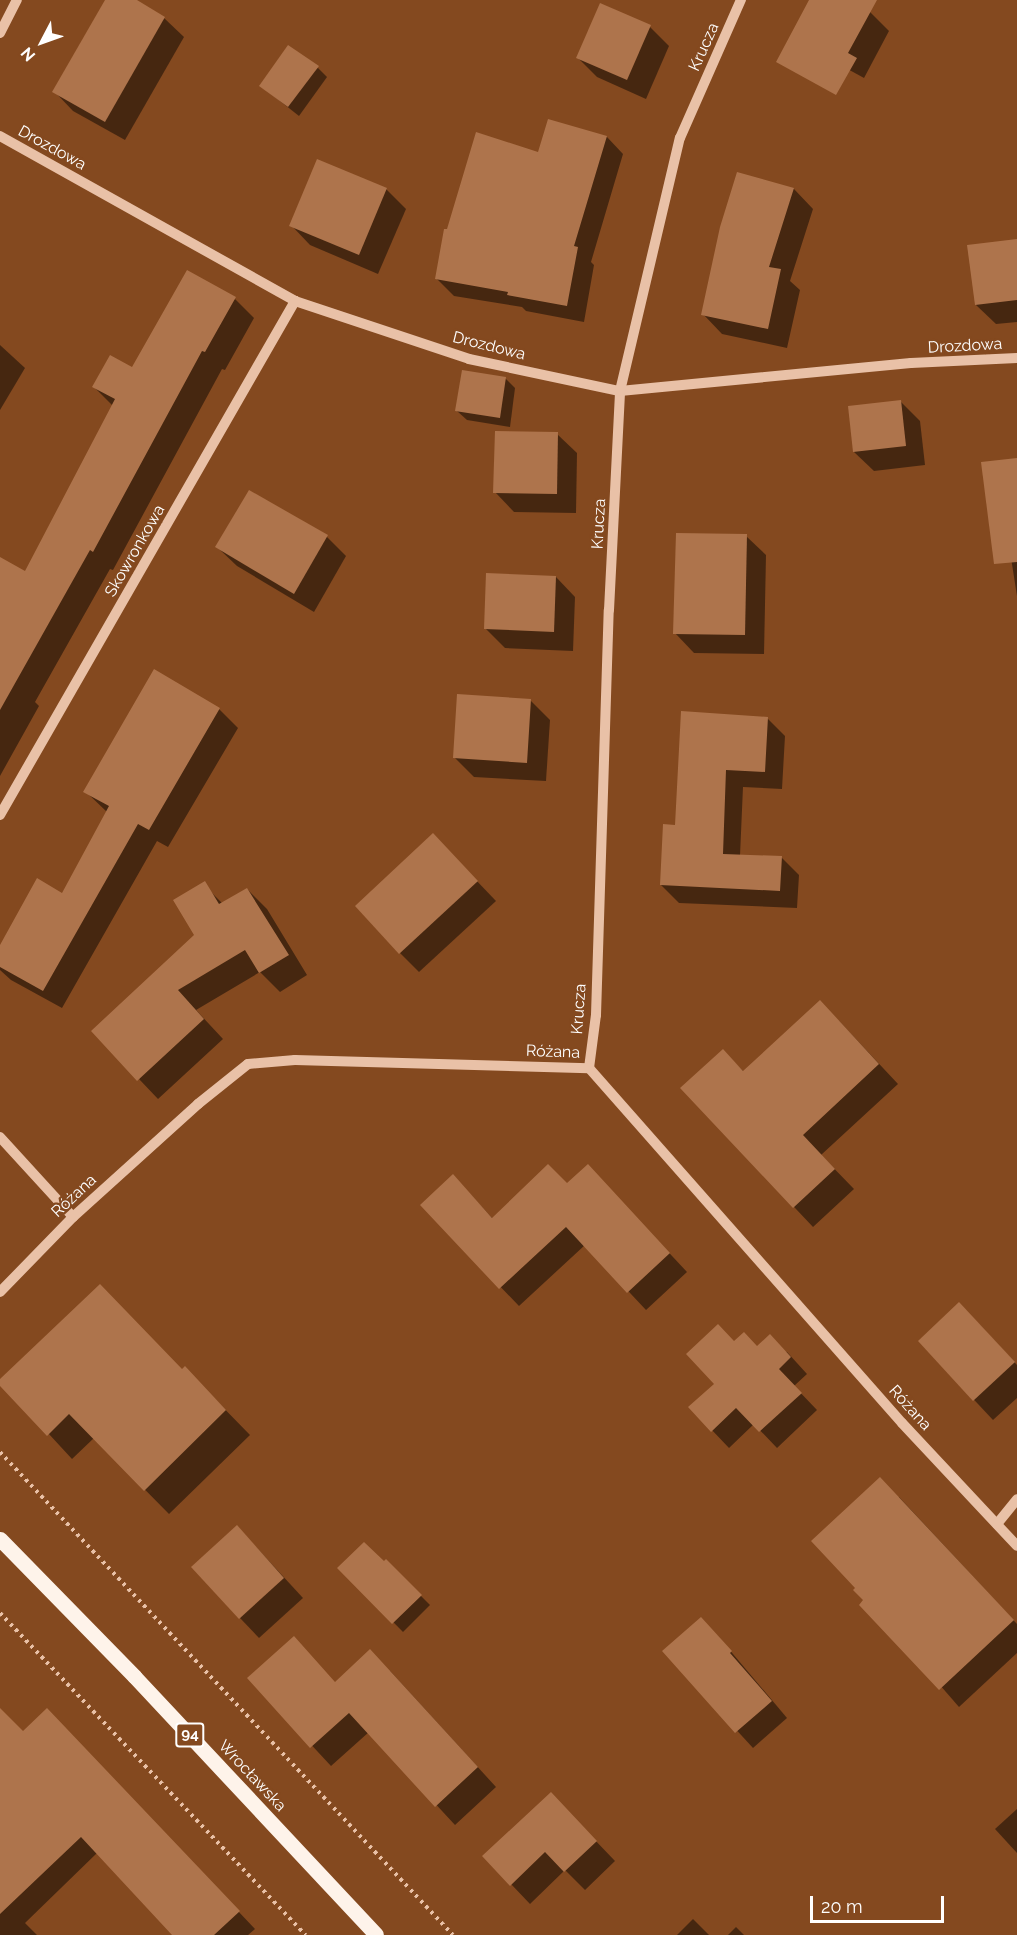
<!DOCTYPE html>
<html>
<head>
<meta charset="utf-8">
<style>
  body { margin:0 }
  #map { position:relative; width:1017px; height:1935px; overflow:hidden; background:#84491f; font-family:Raleway,sans-serif }
  div>[style] { position:absolute }
  [style*='--x'] { left:calc(var(--x)*1px); top:calc(var(--y)*1px); width:calc(var(--w)*1px); rotate:calc(var(--a)*1deg) }
  .shadow>* { inset:0; background:#0007 }
  .building>* { inset:0; background:#ae744c }
  .path>* { height:4px; margin-top:-2px; transform-origin:0; background:repeating-linear-gradient(90deg,#e9c1a7 0 3px,transparent 0 7.5px) }
  .minor>* { height:10px; margin:-5px; padding:0 5px; transform-origin:5px; border-radius:5px; background:#e9c1a7 }
  .major>* { height:15px; margin:-7.5px; padding:0 7.5px; transform-origin:7.5px; border-radius:7.5px; background:#fef3ea }
  span { translate:-50% -50%; white-space:nowrap; text-align:center; line-height:1.15; -webkit-text-stroke:4.5px #84491f; paint-order:stroke }
  .shield-label span { padding:2px 4px; background:#84491f; border:2px solid; border-radius:4px; -webkit-text-stroke-width:0 }
  .shield-label { font-size:15px; color:#fff; font-weight:700 }
  .street-label { font-size:16px; color:#fff }
  .north { position:absolute; left:12px; top:12px; width:60px; height:60px; -webkit-text-stroke:4px #84491f; paint-order:stroke; rotate:229deg; font-size:16px; font-weight:700; line-height:24px; text-align:center; color:#fff }
  .north::after { content:''; display:block; margin:auto; width:21px; height:27px; background:#fff; clip-path:polygon(50% 0,100% 100%,50% 72%,0 100%) }
  .scale { position:absolute; left:810px; top:1896px; width:134px; height:27px; box-sizing:border-box; border:3px solid #fff; border-top:0; padding-left:8px; font-size:18px; line-height:21px; white-space:nowrap; color:#fff; -webkit-text-stroke:4px #84491f; paint-order:stroke }
</style>
</head>
<body>
<div id="map">
  <div class="shadow">
    <i style="clip-path:polygon(107px 0,134px 0,164px 18px,184px 37px,125px 140px,73px 111px,54px 91px)"></i>
    <i style="clip-path:polygon(811px 0,848px 0,870px 12px,889px 31px,864px 78px,813px 50px)"></i>
    <i style="clip-path:polygon(650px 27px,669px 46px,646px 99px,597px 77px,578px 58px)"></i>
    <i style="clip-path:polygon(318px 68px,327px 77px,299px 116px,261px 86px)"></i>
    <i style="clip-path:polygon(607px 137px,623px 154px,591px 262px,594px 265px,584px 322px,526px 311px,522px 307px,454px 296px,437px 279px,539px 154px)"></i>
    <i style="clip-path:polygon(738px 174px,794px 189px,813px 209px,790px 281px,800px 290px,787px 348px,722px 334px,703px 314px)"></i>
    <i style="clip-path:polygon(386px 189px,406px 209px,378px 274px,310px 245px,291px 225px)"></i>
    <i style="clip-path:polygon(1017px 241px,1017px 322px,996px 324px,976px 305px)"></i>
    <i style="clip-path:polygon(235px 299px,254px 318px,225px 370px,222px 369px,113px 570px,110px 569px,35px 702px,39px 706px,0 776px,0 581px,26px 573px,113px 406px,94px 387px,133px 369px)"></i>
    <i style="clip-path:polygon(0 345px,25px 368px,0 410px)"></i>
    <i style="clip-path:polygon(506px 379px,515px 388px,510px 427px,467px 420px,457px 411px)"></i>
    <i style="clip-path:polygon(900px 401px,920px 421px,925px 465px,874px 471px,854px 452px)"></i>
    <i style="clip-path:polygon(557px 434px,577px 453px,576px 513px,514px 512px,495px 492px)"></i>
    <i style="clip-path:polygon(1017px 459px,1017px 596px,1009px 545px)"></i>
    <i style="clip-path:polygon(746px 536px,766px 555px,764px 654px,694px 653px,675px 633px)"></i>
    <i style="clip-path:polygon(327px 537px,346px 556px,314px 612px,237px 566px,217px 547px)"></i>
    <i style="clip-path:polygon(556px 577px,575px 597px,573px 651px,505px 648px,486px 629px)"></i>
    <i style="clip-path:polygon(530px 700px,550px 720px,546px 781px,474px 777px,454px 757px)"></i>
    <i style="clip-path:polygon(219px 709px,238px 728px,168px 847px,157px 841px,62px 1008px,11px 980px,0 970px,0 948px,63px 895px,107px 812px,85px 791px)"></i>
    <i style="clip-path:polygon(767px 718px,785px 736px,782px 789px,743px 787px,740px 856px,781px 857px,799px 875px,797px 908px,679px 903px,661px 885px,677px 826px)"></i>
    <i style="clip-path:polygon(452px 855px,496px 901px,419px 972px,400px 953px)"></i>
    <i style="clip-path:polygon(208px 889px,223px 904px,247px 889px,267px 909px,307px 975px,280px 992px,260px 972px,196px 1010px,223px 1039px,158px 1099px,139px 1079px,196px 936px)"></i>
    <i style="clip-path:polygon(839px 1021px,898px 1084px,821px 1155px,854px 1189px,813px 1227px,682px 1088px,723px 1051px,744px 1072px)"></i>
    <i style="clip-path:polygon(588px 1166px,687px 1272px,646px 1310px,585px 1245px,519px 1306px,422px 1205px,471px 1195px,493px 1219px,567px 1185px)"></i>
    <i style="clip-path:polygon(978px 1323px,1017px 1365px,1017px 1398px,993px 1420px,920px 1342px)"></i>
    <i style="clip-path:polygon(735px 1343px,787px 1352px,807px 1374px,794px 1386px,817px 1410px,777px 1448px,754px 1424px,729px 1448px,690px 1407px,716px 1384px)"></i>
    <i style="clip-path:polygon(0 1381px,209px 1393px,250px 1435px,169px 1514px,94px 1438px,72px 1459px)"></i>
    <i style="clip-path:polygon(899px 1497px,1017px 1624px,1017px 1653px,959px 1707px,866px 1600px)"></i>
    <i style="clip-path:polygon(256px 1547px,303px 1598px,259px 1638px,240px 1618px)"></i>
    <i style="clip-path:polygon(386px 1561px,430px 1605px,403px 1632px,340px 1568px)"></i>
    <i style="clip-path:polygon(717px 1635px,787px 1718px,753px 1748px,664px 1651px)"></i>
    <i style="clip-path:polygon(390px 1671px,496px 1787px,455px 1825px,369px 1732px,331px 1766px,249px 1678px,336px 1683px)"></i>
    <i style="clip-path:polygon(0 1709px,23px 1733px,63px 1726px,255px 1929px,248px 1935px,174px 1935px,97px 1853px,25px 1923px,37px 1935px,0 1935px)"></i>
    <i style="clip-path:polygon(1017px 1809px,1017px 1853px,995px 1829px)"></i>
    <i style="clip-path:polygon(570px 1814px,615px 1861px,585px 1890px,565px 1870px,530px 1904px,511px 1884px)"></i>
    <i style="clip-path:polygon(693px 1919px,709px 1935px,677px 1935px)"></i>
    <i style="clip-path:polygon(736px 1927px,744px 1935px,728px 1935px)"></i>
  </div>
  <div class="building">
    <i style="clip-path:polygon(105px 0,137px 0,165px 17px,105px 122px,52px 92px)"></i>
    <i style="clip-path:polygon(809px 0,877px 0,848px 53px,857px 58px,836px 95px,776px 62px)"></i>
    <i style="clip-path:polygon(600px 3px,651px 25px,627px 80px,576px 58px)"></i>
    <i style="clip-path:polygon(288px 45px,319px 66px,288px 107px,259px 86px)"></i>
    <i style="clip-path:polygon(548px 119px,607px 136px,574px 246px,578px 247px,567px 306px,507px 295px,508px 292px,435px 279px,444px 229px,447px 229px,476px 132px,538px 152px)"></i>
    <i style="clip-path:polygon(317px 159px,387px 188px,359px 255px,289px 226px)"></i>
    <i style="clip-path:polygon(737px 172px,794px 188px,769px 267px,781px 269px,768px 329px,701px 315px,720px 227px)"></i>
    <i style="clip-path:polygon(1017px 239px,1017px 300px,975px 305px,967px 245px)"></i>
    <i style="clip-path:polygon(187px 270px,236px 297px,205px 352px,202px 351px,93px 552px,90px 550px,0 710px,0 557px,25px 571px,115px 399px,92px 387px,110px 355px,132px 367px)"></i>
    <i style="clip-path:polygon(462px 370px,506px 377px,500px 418px,455px 411px)"></i>
    <i style="clip-path:polygon(901px 400px,906px 446px,853px 452px,848px 406px)"></i>
    <i style="clip-path:polygon(495px 431px,558px 432px,557px 494px,493px 493px)"></i>
    <i style="clip-path:polygon(1017px 458px,1017px 562px,994px 564px,981px 462px)"></i>
    <i style="clip-path:polygon(249px 490px,328px 535px,294px 594px,215px 547px)"></i>
    <i style="clip-path:polygon(676px 533px,747px 534px,745px 635px,673px 634px)"></i>
    <i style="clip-path:polygon(486px 573px,556px 576px,554px 632px,484px 629px)"></i>
    <i style="clip-path:polygon(154px 669px,220px 708px,149px 830px,138px 824px,43px 991px,0 967px,0 945px,37px 878px,62px 893px,109px 806px,83px 792px)"></i>
    <i style="clip-path:polygon(457px 694px,531px 699px,527px 763px,453px 758px)"></i>
    <i style="clip-path:polygon(681px 711px,768px 717px,765px 772px,726px 770px,723px 854px,782px 856px,780px 891px,660px 885px,663px 824px,675px 825px)"></i>
    <i style="clip-path:polygon(433px 833px,478px 881px,399px 954px,355px 906px)"></i>
    <i style="clip-path:polygon(205px 881px,219px 904px,247px 888px,289px 955px,259px 973px,245px 950px,178px 990px,204px 1019px,137px 1081px,91px 1031px,194px 935px,173px 900px)"></i>
    <i style="clip-path:polygon(820px 1000px,879px 1064px,803px 1135px,835px 1169px,793px 1208px,680px 1088px,723px 1049px,743px 1071px)"></i>
    <i style="clip-path:polygon(548px 1164px,567px 1183px,588px 1164px,670px 1253px,627px 1293px,566px 1227px,499px 1289px,420px 1205px,453px 1174px,492px 1218px)"></i>
    <i style="clip-path:polygon(100px 1284px,182px 1369px,185px 1366px,226px 1410px,144px 1491px,69px 1414px,47px 1436px,0 1386px,0 1379px)"></i>
    <i style="clip-path:polygon(959px 1302px,1015px 1362px,973px 1401px,918px 1341px)"></i>
    <i style="clip-path:polygon(718px 1324px,734px 1341px,744px 1332px,757px 1346px,770px 1334px,791px 1357px,779px 1369px,802px 1393px,759px 1432px,736px 1408px,711px 1432px,688px 1407px,714px 1384px,686px 1354px)"></i>
    <i style="clip-path:polygon(880px 1477px,1014px 1620px,939px 1690px,859px 1605px,863px 1600px,853px 1590px,855px 1588px,811px 1541px)"></i>
    <i style="clip-path:polygon(237px 1525px,284px 1578px,239px 1619px,191px 1567px)"></i>
    <i style="clip-path:polygon(364px 1542px,384px 1561px,386px 1559px,422px 1595px,392px 1624px,337px 1568px)"></i>
    <i style="clip-path:polygon(701px 1617px,732px 1651px,730px 1653px,772px 1701px,735px 1733px,662px 1651px)"></i>
    <i style="clip-path:polygon(294px 1636px,335px 1682px,370px 1649px,478px 1767px,435px 1807px,349px 1713px,310px 1748px,247px 1678px)"></i>
    <i style="clip-path:polygon(0 1708px,23px 1731px,47px 1708px,240px 1911px,214px 1935px,172px 1935px,81px 1837px,0 1914px)"></i>
    <i style="clip-path:polygon(551px 1792px,597px 1841px,564px 1872px,545px 1852px,510px 1886px,482px 1856px)"></i>
  </div>
  <div class="path">
    <i style="--x:0;--y:1452;--w:662;--a:46.84"></i>
    <i style="--x:0;--y:1613;--w:444;--a:46.5"></i>
  </div>
  <div class="minor">
    <i style="--x:0;--y:33;--w:37;--a:-63"></i>
    <i style="--x:0;--y:136;--w:338;--a:29.2"></i>
    <i style="--x:295;--y:301;--w:183;--a:18.4"></i>
    <i style="--x:469;--y:359;--w:154;--a:12"></i>
    <i style="--x:620;--y:391;--w:292;--a:-5.5"></i>
    <i style="--x:911;--y:363;--w:106;--a:-2.7"></i>
    <i style="--x:0;--y:815;--w:593;--a:-60.15"></i>
    <i style="--x:589;--y:1068;--w:53;--a:-82.5"></i>
    <i style="--x:596;--y:1015;--w:405;--a:-88.2"></i>
    <i style="--x:609;--y:610;--w:219;--a:-87.1"></i>
    <i style="--x:620;--y:391;--w:260;--a:-76.7"></i>
    <i style="--x:680;--y:138;--w:151;--a:-66.2"></i>
    <i style="--x:0;--y:1137;--w:108;--a:47.6"></i>
    <i style="--x:0;--y:1292;--w:105;--a:-45.8"></i>
    <i style="--x:73;--y:1217;--w:169;--a:-42.1"></i>
    <i style="--x:198;--y:1104;--w:64;--a:-38.7"></i>
    <i style="--x:248;--y:1064;--w:47;--a:-4.9"></i>
    <i style="--x:295;--y:1060;--w:294;--a:1.6"></i>
    <i style="--x:589;--y:1068;--w:473;--a:48.6"></i>
    <i style="--x:902;--y:1423;--w:168;--a:46.9"></i>
    <i style="--x:997;--y:1524;--w:32;--a:-51"></i>
  </div>
  <div class="major">
    <i style="--x:0;--y:1539;--w:192;--a:45.6"></i>
    <i style="--x:134;--y:1676;--w:354;--a:46.9"></i>
  </div>
  <div class="shield-label">
    <span style="left:190px;top:1735px">94</span>
  </div>
  <div class="street-label">
    <span style="left:704px;top:47px;rotate:-66deg">Krucza</span>
    <span style="left:52px;top:148px;rotate:29deg">Drozdowa</span>
    <span style="left:489px;top:346px;rotate:14deg">Drozdowa</span>
    <span style="left:965px;top:346px;rotate:-3deg">Drozdowa</span>
    <span style="left:599px;top:524px;rotate:-87deg">Krucza</span>
    <span style="left:135px;top:551px;rotate:-60deg">Skowronkowa</span>
    <span style="left:579px;top:1009px;rotate:-86deg">Krucza</span>
    <span style="left:553px;top:1052px;rotate:2deg">Różana</span>
    <span style="left:74px;top:1196px;rotate:-43deg">Różana</span>
    <span style="left:910px;top:1408px;rotate:48deg">Różana</span>
    <span style="left:252px;top:1776px;rotate:47deg">Wrocławska</span>
  </div>
  <div class="north">N</div>
  <div class="scale">20 m</div>
</div>
</body>
</html>
